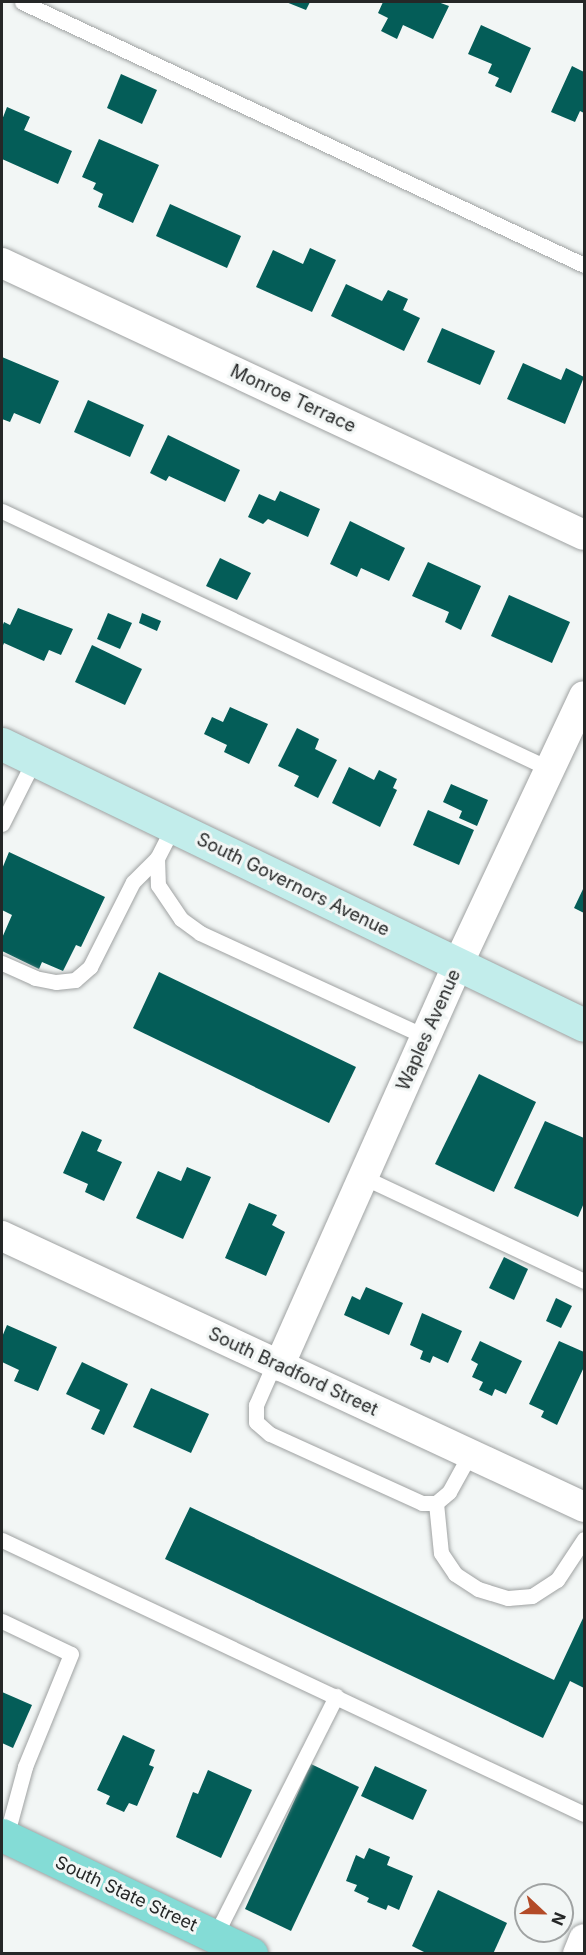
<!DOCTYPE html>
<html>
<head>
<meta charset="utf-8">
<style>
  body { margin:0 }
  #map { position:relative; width:586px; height:1955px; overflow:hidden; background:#f2f6f5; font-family:Inter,sans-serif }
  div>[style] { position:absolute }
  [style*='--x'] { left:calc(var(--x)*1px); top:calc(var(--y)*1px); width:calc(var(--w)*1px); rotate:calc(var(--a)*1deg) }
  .building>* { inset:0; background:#045d58 }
  .roads { filter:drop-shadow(0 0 2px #9fa2a2) drop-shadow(0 0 2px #9fa2a2) }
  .lane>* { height:15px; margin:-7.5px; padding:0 7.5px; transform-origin:7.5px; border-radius:7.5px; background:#fff }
  .street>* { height:30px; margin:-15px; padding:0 15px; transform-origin:15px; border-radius:15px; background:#fff }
  .secondary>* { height:33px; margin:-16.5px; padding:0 16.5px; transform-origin:16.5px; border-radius:16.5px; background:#c2edeb }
  .primary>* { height:33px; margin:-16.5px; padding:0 16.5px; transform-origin:16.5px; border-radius:16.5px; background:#84dcd6 }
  span { translate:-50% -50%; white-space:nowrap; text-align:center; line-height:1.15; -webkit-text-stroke:6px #f2f6f5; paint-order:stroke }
  .street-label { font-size:18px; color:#252727 }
  .frame { position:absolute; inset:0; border:3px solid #252727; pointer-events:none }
  .north { position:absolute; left:514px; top:1883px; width:60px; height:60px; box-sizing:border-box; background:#f2f6f5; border:2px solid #a0a3a3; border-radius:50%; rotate:112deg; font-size:16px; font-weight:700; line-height:24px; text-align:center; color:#252727 }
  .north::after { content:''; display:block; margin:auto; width:21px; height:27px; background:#b34b28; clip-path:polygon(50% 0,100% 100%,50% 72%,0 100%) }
</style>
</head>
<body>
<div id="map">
  <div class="building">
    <i style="clip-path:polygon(286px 2px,310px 2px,306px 10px)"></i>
    <i style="clip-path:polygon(383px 2px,438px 2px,449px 6px,433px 39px,403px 25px,397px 39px,381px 31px,388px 18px,378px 13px)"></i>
    <i style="clip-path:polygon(481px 25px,531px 48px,511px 93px,495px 86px,499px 78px,488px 73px,492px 64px,468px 54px)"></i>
    <i style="clip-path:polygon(572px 66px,584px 72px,584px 113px,580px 111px,575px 122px,551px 112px)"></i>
    <i style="clip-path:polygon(121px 74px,157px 90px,142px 124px,107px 108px)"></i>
    <i style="clip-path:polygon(7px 107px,30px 117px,24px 130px,72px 151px,58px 184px,2px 159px,2px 120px)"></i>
    <i style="clip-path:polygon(99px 139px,159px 165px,133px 223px,98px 207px,103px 194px,93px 189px,96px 183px,82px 177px)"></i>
    <i style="clip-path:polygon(170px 204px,241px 236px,227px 268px,156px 236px)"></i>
    <i style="clip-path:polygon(310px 248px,336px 260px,312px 312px,256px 287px,273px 250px,303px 264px)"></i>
    <i style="clip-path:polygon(346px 284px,382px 301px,388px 290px,408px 299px,403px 310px,420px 318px,404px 351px,331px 316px)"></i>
    <i style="clip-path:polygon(442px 328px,495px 351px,480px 385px,427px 362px)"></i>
    <i style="clip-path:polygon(2px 357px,59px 381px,40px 424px,14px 413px,10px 422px,2px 419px)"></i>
    <i style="clip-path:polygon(523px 363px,561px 380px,566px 368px,584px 377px,565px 424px,507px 399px)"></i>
    <i style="clip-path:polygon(88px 400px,144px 425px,130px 457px,74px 432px)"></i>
    <i style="clip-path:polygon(168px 435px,240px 470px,225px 502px,169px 476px,166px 481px,150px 473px)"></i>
    <i style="clip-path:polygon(280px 491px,320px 509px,308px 537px,268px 519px,263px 524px,248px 517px,259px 494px,275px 501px)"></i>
    <i style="clip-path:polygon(350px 521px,405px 548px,389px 581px,361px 568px,357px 577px,330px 564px)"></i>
    <i style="clip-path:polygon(220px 558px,251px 573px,237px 600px,206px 586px)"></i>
    <i style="clip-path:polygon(428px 562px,481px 586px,461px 630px,445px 622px,449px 612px,412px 596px)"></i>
    <i style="clip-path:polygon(509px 595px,570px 622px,552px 663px,491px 636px)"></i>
    <i style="clip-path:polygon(18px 608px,73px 629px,61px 655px,49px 650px,44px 661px,4px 643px,2px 648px,2px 627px,4px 622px,10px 625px)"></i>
    <i style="clip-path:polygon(108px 613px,132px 623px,120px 649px,97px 639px)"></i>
    <i style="clip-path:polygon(142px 613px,161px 621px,157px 631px,139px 623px)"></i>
    <i style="clip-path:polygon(92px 645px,142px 669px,125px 705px,75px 682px)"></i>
    <i style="clip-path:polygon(230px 707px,268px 724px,249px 764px,224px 752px,227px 745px,204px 734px,212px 717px,223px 722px)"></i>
    <i style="clip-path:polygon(297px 728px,319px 739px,315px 749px,337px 760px,318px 798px,294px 786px,299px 776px,278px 766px)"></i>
    <i style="clip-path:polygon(349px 767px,374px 780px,379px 770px,397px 779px,393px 788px,397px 790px,380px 827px,332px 803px)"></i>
    <i style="clip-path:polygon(451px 784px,488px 800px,477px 826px,459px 818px,462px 811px,443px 802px)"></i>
    <i style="clip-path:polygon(428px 810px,474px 830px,459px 865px,413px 845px)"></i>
    <i style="clip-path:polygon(9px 852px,105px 897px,81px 947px,76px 945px,63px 971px,42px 962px,39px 969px,2px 951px,2px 938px,12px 915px,2px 910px,2px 869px)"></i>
    <i style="clip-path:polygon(584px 887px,584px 913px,574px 908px)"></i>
    <i style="clip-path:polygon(159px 972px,356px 1067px,329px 1123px,133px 1028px)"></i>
    <i style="clip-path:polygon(479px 1074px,536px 1102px,494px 1192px,435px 1164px)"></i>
    <i style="clip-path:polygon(545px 1121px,584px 1138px,584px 1203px,578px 1217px,514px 1188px)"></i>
    <i style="clip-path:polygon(82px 1131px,102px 1140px,97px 1151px,122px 1162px,104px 1201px,85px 1192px,88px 1184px,63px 1173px)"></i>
    <i style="clip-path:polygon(187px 1167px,211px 1177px,183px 1239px,136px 1218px,158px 1171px,181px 1181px)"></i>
    <i style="clip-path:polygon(249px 1203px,277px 1215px,272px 1225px,285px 1232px,266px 1276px,225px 1258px)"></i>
    <i style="clip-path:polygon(504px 1257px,528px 1269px,514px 1300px,489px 1288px)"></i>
    <i style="clip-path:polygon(366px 1287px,403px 1303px,389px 1335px,344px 1315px,352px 1296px,360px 1300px)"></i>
    <i style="clip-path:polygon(556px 1298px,572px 1306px,561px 1328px,546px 1321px)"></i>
    <i style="clip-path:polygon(422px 1313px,462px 1331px,448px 1363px,433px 1356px,430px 1363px,420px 1359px,423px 1351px,410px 1345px)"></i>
    <i style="clip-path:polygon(7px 1325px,57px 1347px,38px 1391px,14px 1381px,19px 1370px,2px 1362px,2px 1337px)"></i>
    <i style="clip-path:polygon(480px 1341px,522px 1361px,506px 1394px,495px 1389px,492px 1396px,479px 1390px,483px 1382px,472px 1377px,478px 1364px,471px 1360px)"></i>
    <i style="clip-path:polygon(559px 1341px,584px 1352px,584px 1367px,557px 1425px,541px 1417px,544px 1411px,529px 1404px)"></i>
    <i style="clip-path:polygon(82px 1362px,128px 1384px,104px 1435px,91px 1429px,100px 1410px,66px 1394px)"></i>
    <i style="clip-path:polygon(151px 1388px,209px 1414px,191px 1453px,133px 1427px)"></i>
    <i style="clip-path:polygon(190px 1507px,554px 1680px,584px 1616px,584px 1688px,570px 1681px,543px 1738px,165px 1559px)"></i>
    <i style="clip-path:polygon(2px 1692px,32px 1705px,13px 1748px,2px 1743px)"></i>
    <i style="clip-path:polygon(123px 1735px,155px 1750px,149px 1765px,154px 1767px,137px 1806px,129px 1803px,124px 1812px,106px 1804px,110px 1796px,97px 1790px)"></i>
    <i style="clip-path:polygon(311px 1764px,359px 1787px,291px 1931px,245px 1909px)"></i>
    <i style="clip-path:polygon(375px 1766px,427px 1790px,413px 1820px,361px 1796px)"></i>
    <i style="clip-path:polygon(208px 1770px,252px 1790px,221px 1858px,176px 1837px,193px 1792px,198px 1794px)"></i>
    <i style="clip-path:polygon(369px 1848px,390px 1857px,387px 1865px,413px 1876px,399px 1910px,388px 1905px,386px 1910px,367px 1902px,369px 1898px,354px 1891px,357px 1885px,346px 1881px,356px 1855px,364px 1859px)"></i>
    <i style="clip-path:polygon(438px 1890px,507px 1923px,493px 1954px,428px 1954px,412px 1946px)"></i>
  </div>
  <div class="roads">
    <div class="lane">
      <i style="--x:22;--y:2;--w:620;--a:25.08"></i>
      <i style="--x:2;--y:511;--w:606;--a:25.21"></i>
      <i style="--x:2;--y:824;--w:72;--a:-63.4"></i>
      <i style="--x:173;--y:827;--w:35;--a:117"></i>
      <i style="--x:157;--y:858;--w:27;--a:88"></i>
      <i style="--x:158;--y:885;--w:41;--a:55.9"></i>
      <i style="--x:181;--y:919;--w:24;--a:36"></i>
      <i style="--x:200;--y:933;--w:249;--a:24.7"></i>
      <i style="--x:2;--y:963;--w:36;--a:24"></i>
      <i style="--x:35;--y:978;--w:21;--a:11"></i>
      <i style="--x:56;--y:982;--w:19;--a:-6"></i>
      <i style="--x:75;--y:980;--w:20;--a:-41"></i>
      <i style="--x:90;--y:967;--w:95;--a:-63.2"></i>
      <i style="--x:133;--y:882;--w:34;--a:-45"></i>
      <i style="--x:363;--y:1177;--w:244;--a:25.2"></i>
      <i style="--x:274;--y:1364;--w:45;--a:113.7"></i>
      <i style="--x:256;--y:1405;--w:17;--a:90"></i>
      <i style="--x:256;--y:1422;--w:18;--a:41"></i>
      <i style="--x:270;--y:1434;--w:167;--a:24.4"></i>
      <i style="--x:422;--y:1503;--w:14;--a:0"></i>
      <i style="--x:436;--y:1503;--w:17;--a:-40"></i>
      <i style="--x:449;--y:1492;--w:43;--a:-61.1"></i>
      <i style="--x:436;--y:1503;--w:50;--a:84.3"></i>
      <i style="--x:441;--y:1553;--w:25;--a:56"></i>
      <i style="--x:455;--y:1574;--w:27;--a:33"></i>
      <i style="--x:478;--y:1589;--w:31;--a:17"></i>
      <i style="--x:508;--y:1598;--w:24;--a:-5"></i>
      <i style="--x:532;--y:1596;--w:30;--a:-33"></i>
      <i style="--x:557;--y:1580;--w:49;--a:-56.6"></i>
      <i style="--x:2;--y:1540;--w:643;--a:25.21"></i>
      <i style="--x:2;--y:1621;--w:76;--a:25.6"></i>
      <i style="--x:71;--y:1654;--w:122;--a:112.2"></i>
      <i style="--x:25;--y:1767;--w:73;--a:105.2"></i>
      <i style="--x:215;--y:1936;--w:269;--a:-63.2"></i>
    </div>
    <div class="street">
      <i style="--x:2;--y:263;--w:642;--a:25.05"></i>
      <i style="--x:2;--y:1236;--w:642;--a:24.97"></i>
      <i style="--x:279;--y:1366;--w:440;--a:-66"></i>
      <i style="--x:458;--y:964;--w:296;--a:-64.8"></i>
      <i style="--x:578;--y:1954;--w:16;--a:-68"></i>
    </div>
    <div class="secondary">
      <i style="--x:2;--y:744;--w:646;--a:25.77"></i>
    </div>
    <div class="primary">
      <i style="--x:2;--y:1835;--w:276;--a:25.5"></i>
    </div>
  </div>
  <div class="street-label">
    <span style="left:293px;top:399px;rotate:25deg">Monroe Terrace</span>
    <span style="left:293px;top:885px;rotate:26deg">South Governors Avenue</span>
    <span style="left:429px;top:1030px;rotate:-66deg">Waples Avenue</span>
    <span style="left:293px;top:1372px;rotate:25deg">South Bradford Street</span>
    <span style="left:126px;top:1894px;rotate:25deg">South State Street</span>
  </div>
  <div class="frame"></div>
  <div class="north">N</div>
</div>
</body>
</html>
